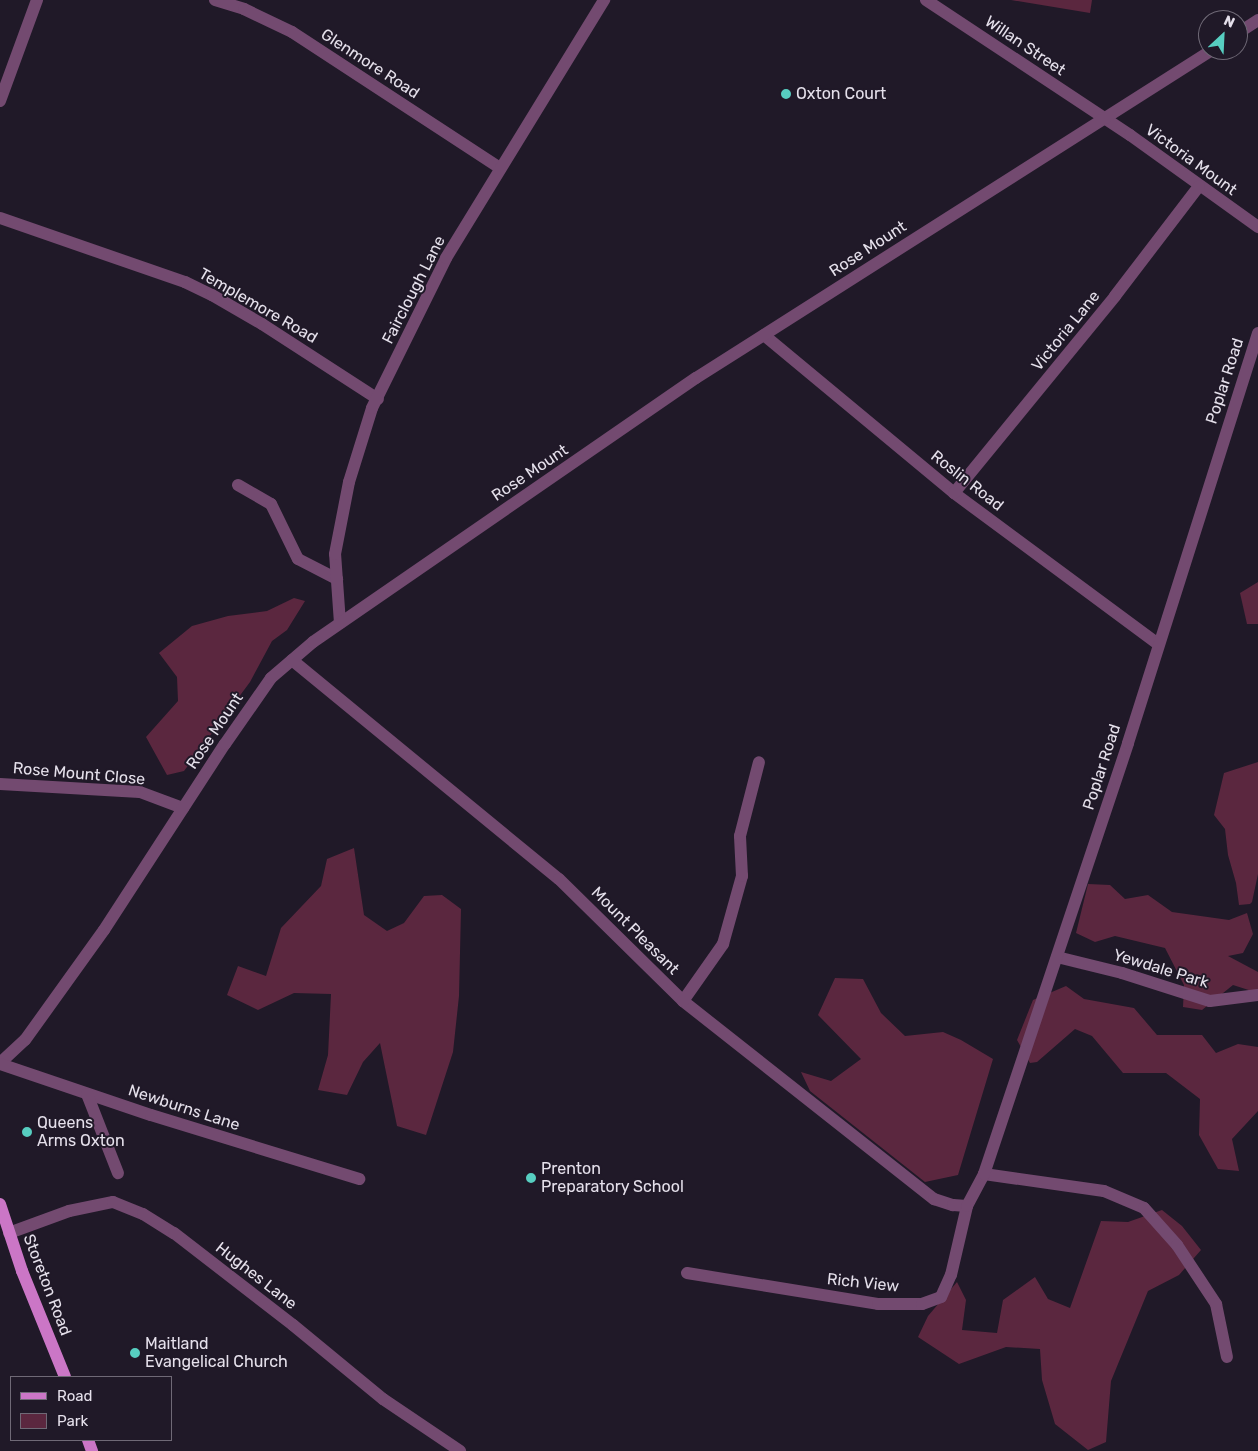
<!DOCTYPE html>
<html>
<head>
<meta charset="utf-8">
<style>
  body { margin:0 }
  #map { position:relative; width:1258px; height:1451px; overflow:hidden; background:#201928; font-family:Rubik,sans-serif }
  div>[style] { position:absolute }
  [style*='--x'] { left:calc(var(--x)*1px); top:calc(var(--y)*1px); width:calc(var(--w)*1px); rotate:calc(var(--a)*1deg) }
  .green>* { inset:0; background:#5b273f }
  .minor>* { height:12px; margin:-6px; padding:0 6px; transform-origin:6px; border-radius:6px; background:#734a70 }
  .major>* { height:12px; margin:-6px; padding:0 6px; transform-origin:6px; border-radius:6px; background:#cb76c6 }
  .dots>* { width:14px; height:14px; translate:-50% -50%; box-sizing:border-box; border:2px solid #201928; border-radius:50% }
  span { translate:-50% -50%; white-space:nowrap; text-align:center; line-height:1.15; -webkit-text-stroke:4px #201928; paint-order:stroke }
  .street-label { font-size:16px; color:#e5e0eb }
  .poi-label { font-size:16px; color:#e5e0eb }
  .left { translate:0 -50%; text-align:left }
  .legend { position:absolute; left:10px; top:1376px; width:162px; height:65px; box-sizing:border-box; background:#201928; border:1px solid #6f6976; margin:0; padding:6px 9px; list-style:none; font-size:15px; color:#e5e0eb }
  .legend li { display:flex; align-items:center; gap:10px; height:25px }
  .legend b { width:25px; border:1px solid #6f6976 }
  .north { position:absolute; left:1198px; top:10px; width:50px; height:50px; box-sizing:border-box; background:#201928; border:1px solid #6f6976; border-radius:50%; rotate:25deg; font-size:14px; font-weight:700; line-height:20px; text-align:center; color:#e5e0eb }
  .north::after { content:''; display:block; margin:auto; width:18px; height:22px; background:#57cec1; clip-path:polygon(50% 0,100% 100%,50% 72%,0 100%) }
</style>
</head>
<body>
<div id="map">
  <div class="green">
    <i style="clip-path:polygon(1011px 0,1092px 0,1090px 13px)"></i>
    <i style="clip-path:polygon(1258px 582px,1258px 624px,1247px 624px,1240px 593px)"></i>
    <i style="clip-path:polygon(294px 598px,305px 601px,287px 630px,272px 641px,250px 682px,184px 771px,167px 775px,146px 737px,178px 701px,177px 677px,159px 653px,192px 626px,228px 616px,267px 611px)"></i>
    <i style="clip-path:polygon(1258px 762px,1258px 874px,1252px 902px,1250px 904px,1239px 905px,1236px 883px,1228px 855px,1225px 829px,1214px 815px,1224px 773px)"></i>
    <i style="clip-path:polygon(354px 848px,364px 915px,387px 931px,404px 923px,424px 896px,442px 895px,461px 909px,459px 996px,453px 1052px,426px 1135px,397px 1126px,380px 1043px,363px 1062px,347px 1095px,318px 1090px,328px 1055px,331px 994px,294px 993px,258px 1010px,227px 995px,238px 966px,266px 976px,281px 928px,321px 886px,327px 859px)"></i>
    <i style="clip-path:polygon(1088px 884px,1110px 885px,1125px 899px,1148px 895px,1172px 912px,1229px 920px,1247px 913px,1253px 934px,1243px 953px,1228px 956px,1258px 972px,1258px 993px,1233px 985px,1202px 1010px,1183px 1007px,1184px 985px,1165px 948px,1115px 936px,1095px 942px,1076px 933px)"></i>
    <i style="clip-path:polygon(835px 978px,863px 979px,881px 1013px,905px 1036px,943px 1032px,961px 1040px,993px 1059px,958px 1175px,925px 1182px,810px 1091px,801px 1072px,831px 1081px,861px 1059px,818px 1015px)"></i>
    <i style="clip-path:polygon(1066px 986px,1084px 999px,1134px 1008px,1157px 1035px,1202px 1035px,1216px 1053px,1238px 1044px,1258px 1047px,1258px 1111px,1232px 1139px,1239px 1171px,1218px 1169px,1199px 1135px,1200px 1099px,1166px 1073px,1123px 1073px,1092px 1036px,1075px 1029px,1037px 1062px,1030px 1063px,1017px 1040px,1033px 1000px)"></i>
    <i style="clip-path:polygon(1162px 1210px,1182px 1226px,1201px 1250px,1179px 1275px,1148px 1291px,1111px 1381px,1106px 1442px,1088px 1450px,1055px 1424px,1042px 1380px,1040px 1349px,1006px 1347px,959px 1364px,918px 1337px,928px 1316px,957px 1282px,966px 1300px,962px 1330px,997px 1333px,1003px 1300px,1035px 1277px,1048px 1299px,1070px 1308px,1101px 1221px,1128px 1222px)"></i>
  </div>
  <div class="minor">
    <i style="--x:215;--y:0;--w:30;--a:17"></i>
    <i style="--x:244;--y:9;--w:53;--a:25.6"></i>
    <i style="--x:292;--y:32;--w:249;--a:33.2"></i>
    <i style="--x:926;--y:0;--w:245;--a:33.5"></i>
    <i style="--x:1130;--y:135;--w:158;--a:35.7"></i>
    <i style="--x:1238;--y:33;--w:24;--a:-33"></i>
    <i style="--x:0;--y:101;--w:108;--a:-69.9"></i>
    <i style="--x:0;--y:218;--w:196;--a:19.1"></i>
    <i style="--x:185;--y:282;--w:30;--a:26"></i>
    <i style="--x:212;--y:295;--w:58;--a:30.1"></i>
    <i style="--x:262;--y:324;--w:138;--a:32.9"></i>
    <i style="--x:764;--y:335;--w:247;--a:39.7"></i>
    <i style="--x:954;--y:493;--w:254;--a:36.5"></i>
    <i style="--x:238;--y:485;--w:38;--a:30"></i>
    <i style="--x:271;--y:504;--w:61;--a:63.9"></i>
    <i style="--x:298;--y:559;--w:44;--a:27.1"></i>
    <i style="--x:954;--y:493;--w:254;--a:-50.7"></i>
    <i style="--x:1115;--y:296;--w:138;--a:-52.6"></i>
    <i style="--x:340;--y:623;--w:69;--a:-94.1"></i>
    <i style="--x:335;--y:554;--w:73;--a:-79"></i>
    <i style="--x:349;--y:482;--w:77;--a:-72.7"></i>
    <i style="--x:372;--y:408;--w:167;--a:-63.7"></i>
    <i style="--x:446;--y:258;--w:303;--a:-58.5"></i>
    <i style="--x:292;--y:660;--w:345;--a:39.4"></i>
    <i style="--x:559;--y:879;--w:174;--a:44.5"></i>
    <i style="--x:683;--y:1001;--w:320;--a:38.3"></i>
    <i style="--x:934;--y:1199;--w:20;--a:18"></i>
    <i style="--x:953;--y:1205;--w:14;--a:4"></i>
    <i style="--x:0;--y:784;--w:140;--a:3.3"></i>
    <i style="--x:140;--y:792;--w:46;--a:20.4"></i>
    <i style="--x:1057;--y:957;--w:67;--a:13.8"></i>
    <i style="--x:1122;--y:973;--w:92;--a:17.7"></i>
    <i style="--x:1210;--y:1001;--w:48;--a:-7.1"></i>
    <i style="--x:683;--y:1001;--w:70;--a:-54.9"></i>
    <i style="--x:723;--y:944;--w:71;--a:-74.4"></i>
    <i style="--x:742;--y:876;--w:40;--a:-92.9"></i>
    <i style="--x:740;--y:836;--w:76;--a:-75.6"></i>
    <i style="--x:0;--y:1063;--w:34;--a:-43"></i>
    <i style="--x:25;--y:1040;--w:135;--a:-54.3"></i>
    <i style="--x:104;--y:930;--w:222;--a:-57"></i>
    <i style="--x:225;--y:744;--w:80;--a:-55.1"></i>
    <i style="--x:271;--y:678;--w:55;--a:-40.6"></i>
    <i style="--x:313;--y:642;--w:465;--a:-34.6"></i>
    <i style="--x:696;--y:378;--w:611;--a:-32.44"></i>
    <i style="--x:0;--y:1064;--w:159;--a:18.7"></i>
    <i style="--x:151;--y:1115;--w:218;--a:17.1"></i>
    <i style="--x:87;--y:1094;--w:85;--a:68.6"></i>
    <i style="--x:984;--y:1174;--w:121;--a:8.1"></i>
    <i style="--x:1104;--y:1191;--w:43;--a:23"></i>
    <i style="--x:1144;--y:1208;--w:50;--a:48.3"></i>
    <i style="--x:1177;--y:1245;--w:71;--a:56.5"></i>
    <i style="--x:1216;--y:1304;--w:54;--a:78.3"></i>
    <i style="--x:9;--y:1233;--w:64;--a:-20.1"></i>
    <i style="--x:69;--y:1211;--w:45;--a:-11.6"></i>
    <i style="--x:113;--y:1202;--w:32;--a:22"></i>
    <i style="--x:143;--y:1214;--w:36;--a:32"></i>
    <i style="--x:174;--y:1233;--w:150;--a:37.7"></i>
    <i style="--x:293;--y:1325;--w:117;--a:39.4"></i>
    <i style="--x:383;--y:1399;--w:93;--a:34"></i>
    <i style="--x:687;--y:1273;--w:193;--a:9.2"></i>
    <i style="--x:878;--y:1304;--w:44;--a:0"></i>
    <i style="--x:922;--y:1304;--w:20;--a:-20"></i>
    <i style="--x:941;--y:1297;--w:24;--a:-66"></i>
    <i style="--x:951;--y:1275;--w:71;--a:-76.9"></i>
    <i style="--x:967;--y:1206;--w:36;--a:-62"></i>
    <i style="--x:984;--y:1174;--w:454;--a:-71.5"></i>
    <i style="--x:1128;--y:743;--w:430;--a:-72.4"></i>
  </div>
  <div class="major">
    <i style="--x:0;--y:1204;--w:71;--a:71.8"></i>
    <i style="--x:22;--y:1271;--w:114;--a:67.9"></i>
    <i style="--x:88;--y:1440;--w:12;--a:70"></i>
  </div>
  <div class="dots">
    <i style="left:786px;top:94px;background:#57cec1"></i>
    <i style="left:27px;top:1132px;background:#57cec1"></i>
    <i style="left:531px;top:1178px;background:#57cec1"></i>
    <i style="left:135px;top:1353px;background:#57cec1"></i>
  </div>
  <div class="street-label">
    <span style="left:1025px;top:46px;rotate:34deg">Willan Street</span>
    <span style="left:370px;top:64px;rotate:33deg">Glenmore Road</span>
    <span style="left:1191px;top:160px;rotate:36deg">Victoria Mount</span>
    <span style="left:868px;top:249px;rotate:-33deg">Rose Mount</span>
    <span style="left:414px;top:290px;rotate:-63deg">Fairclough Lane</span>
    <span style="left:258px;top:306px;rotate:30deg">Templemore Road</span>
    <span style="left:1066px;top:331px;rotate:-51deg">Victoria Lane</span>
    <span style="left:1225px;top:381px;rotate:-72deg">Poplar Road</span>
    <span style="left:530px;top:473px;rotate:-34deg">Rose Mount</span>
    <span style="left:967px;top:481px;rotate:38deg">Roslin Road</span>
    <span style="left:215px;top:731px;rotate:-56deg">Rose Mount</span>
    <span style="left:1102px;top:767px;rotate:-72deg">Poplar Road</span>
    <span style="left:79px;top:774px;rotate:5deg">Rose Mount Close</span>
    <span style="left:635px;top:931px;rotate:45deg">Mount Pleasant</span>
    <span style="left:1161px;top:969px;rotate:17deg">Yewdale Park</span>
    <span style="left:184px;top:1108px;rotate:18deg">Newburns Lane</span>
    <span style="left:256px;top:1276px;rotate:38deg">Hughes Lane</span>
    <span style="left:863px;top:1283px;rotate:6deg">Rich View</span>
    <span style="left:47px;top:1285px;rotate:69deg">Storeton Road</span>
  </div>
  <div class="poi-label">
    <span class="left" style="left:796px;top:94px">Oxton Court</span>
    <span class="left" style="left:37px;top:1132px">Queens<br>Arms Oxton</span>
    <span class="left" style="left:541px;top:1178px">Prenton<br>Preparatory School</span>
    <span class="left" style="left:145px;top:1353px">Maitland<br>Evangelical Church</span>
  </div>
  <ul class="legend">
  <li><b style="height:6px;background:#cb76c6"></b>Road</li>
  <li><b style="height:14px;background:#5b273f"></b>Park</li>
  </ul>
  <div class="north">N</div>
</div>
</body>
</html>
